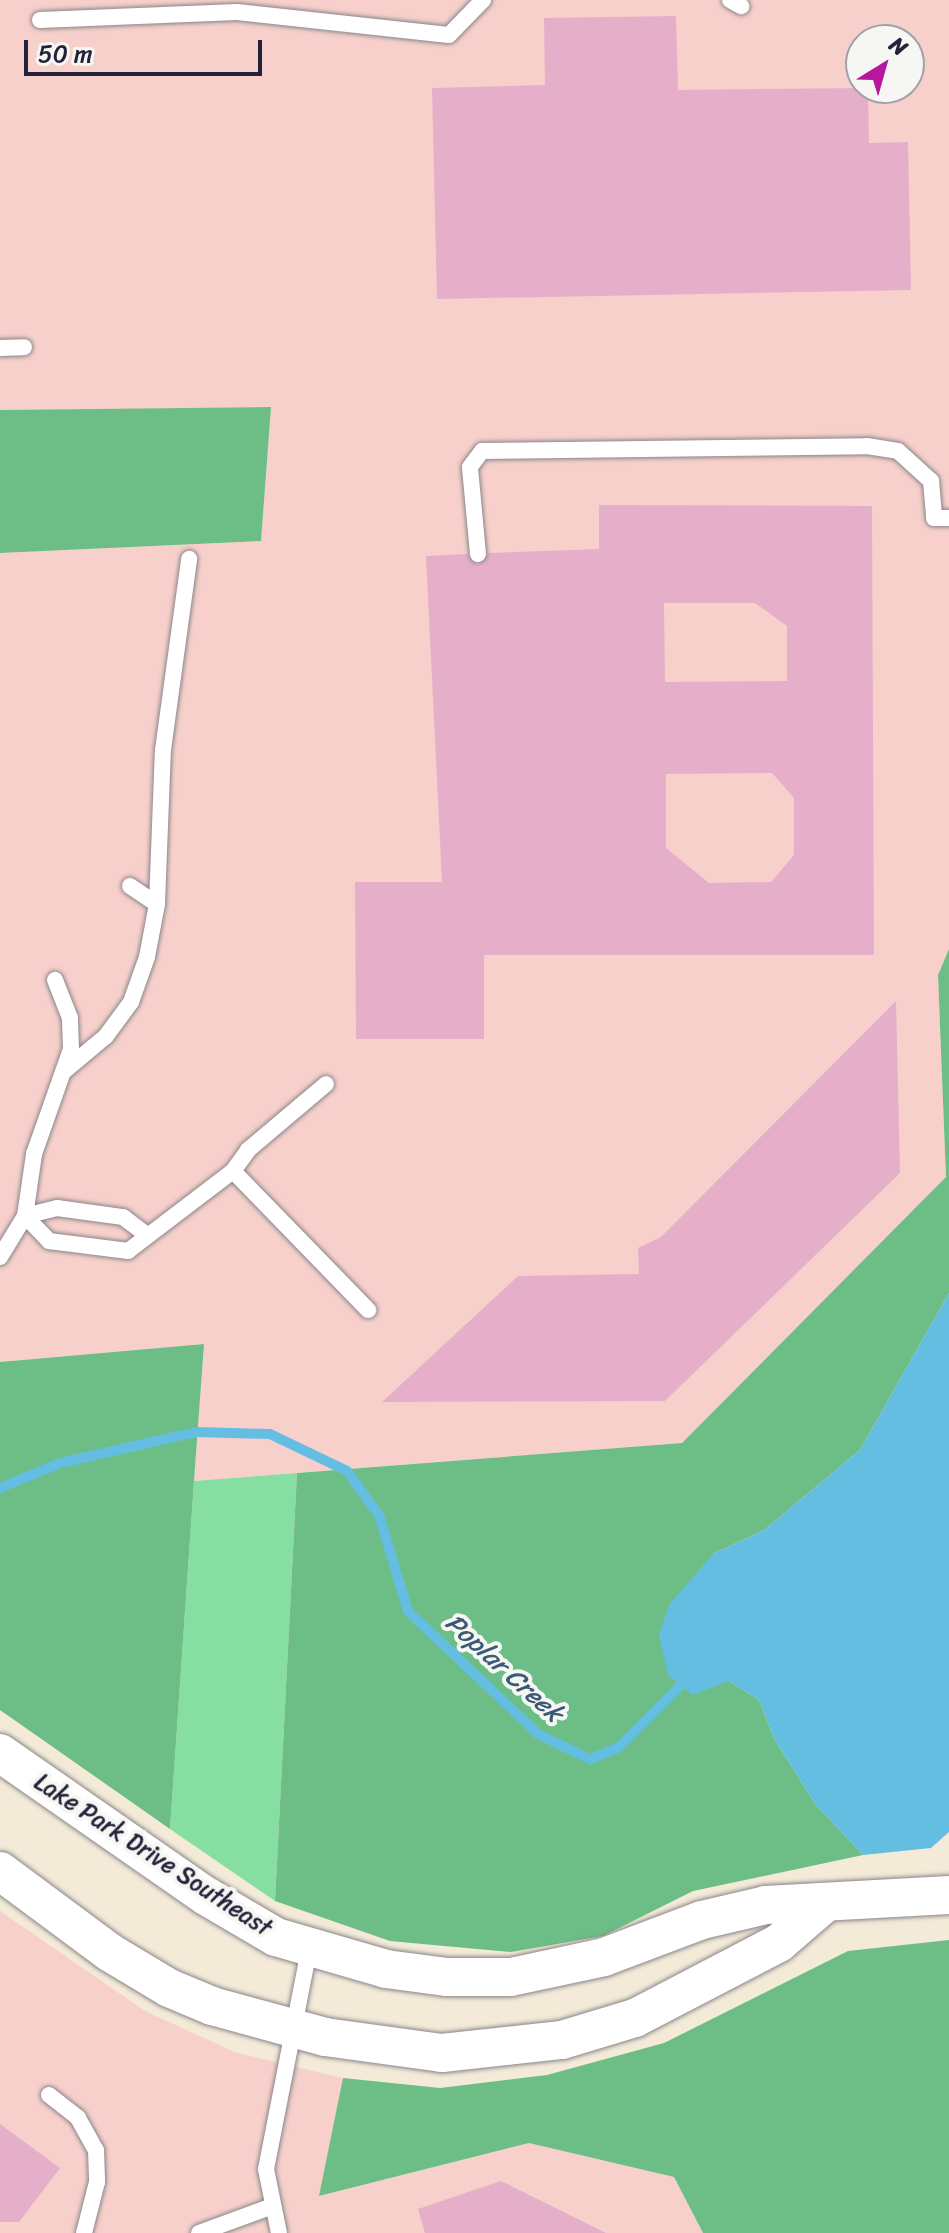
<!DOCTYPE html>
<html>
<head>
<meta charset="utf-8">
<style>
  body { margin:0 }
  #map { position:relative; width:949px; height:2233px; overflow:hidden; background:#f3ead8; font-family:Sriracha,sans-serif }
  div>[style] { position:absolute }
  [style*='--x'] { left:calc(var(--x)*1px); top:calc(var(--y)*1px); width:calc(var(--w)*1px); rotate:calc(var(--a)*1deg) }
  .built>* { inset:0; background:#f7d0cb }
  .green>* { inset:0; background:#87dea1 }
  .forest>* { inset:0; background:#6dbd87 }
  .water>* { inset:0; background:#64bee2 }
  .stream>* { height:10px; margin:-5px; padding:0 5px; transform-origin:5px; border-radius:5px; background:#64bee2 }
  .building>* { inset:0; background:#e5afca }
  .roads { filter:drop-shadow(0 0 2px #8a868a) drop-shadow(0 0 2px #8a868a) }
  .service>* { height:16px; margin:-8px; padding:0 8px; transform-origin:8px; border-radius:8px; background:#fff }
  .tertiary>* { height:38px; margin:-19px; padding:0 19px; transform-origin:19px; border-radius:19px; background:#fff }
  span { translate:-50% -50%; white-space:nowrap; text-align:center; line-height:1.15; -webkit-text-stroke:8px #f6f6f2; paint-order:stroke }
  .street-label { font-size:24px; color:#22223b }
  .water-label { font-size:26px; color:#395975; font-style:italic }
  .north { position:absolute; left:845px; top:24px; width:80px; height:80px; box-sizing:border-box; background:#f6f6f2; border:2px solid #a1a1a9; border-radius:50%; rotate:37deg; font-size:22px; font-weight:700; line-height:32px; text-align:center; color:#22223b }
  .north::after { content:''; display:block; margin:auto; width:28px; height:36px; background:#b5179e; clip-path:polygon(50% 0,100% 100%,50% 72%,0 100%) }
  .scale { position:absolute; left:24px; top:40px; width:238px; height:36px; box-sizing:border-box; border:4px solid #22223b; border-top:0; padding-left:10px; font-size:24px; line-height:28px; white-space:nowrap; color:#22223b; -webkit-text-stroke:6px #f6f6f2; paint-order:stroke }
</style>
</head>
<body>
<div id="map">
  <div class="built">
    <i style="clip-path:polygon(evenodd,0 0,949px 0,949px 949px,938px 975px,946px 1177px,682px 1443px,194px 1481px,204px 1344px,0 1362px,0 553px,261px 541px,271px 408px,0 410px,0 0,861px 40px,909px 40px,909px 88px,861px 88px,861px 40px)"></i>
    <i style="clip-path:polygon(0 1911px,145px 2011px,237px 2053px,343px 2078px,320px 2196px,529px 2143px,674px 2177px,703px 2233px,0 2233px)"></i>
  </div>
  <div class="green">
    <i style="clip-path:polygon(297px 1473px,275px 1901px,170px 1829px,194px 1481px)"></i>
  </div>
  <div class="forest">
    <i style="clip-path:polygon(271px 407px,261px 541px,0 553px,0 410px)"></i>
    <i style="clip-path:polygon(949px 949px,949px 1293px,860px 1450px,764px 1530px,713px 1554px,729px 1681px,759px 1700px,775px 1740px,816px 1805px,863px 1855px,693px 1891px,603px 1936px,511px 1952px,390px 1941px,275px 1901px,297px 1473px,682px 1443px,946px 1177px,938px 975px)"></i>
    <i style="clip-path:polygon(204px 1344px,194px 1481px,170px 1829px,0 1710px,0 1362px)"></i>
    <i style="clip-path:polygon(949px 1940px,949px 2233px,703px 2233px,674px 2177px,529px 2143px,319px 2196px,343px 2078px,440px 2088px,547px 2075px,664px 2043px,848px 1951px)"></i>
  </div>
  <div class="water">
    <i style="clip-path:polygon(949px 1293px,949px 1832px,931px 1848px,863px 1855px,816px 1805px,775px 1740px,759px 1700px,729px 1681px,693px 1695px,668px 1675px,659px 1635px,669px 1605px,713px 1554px,764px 1530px,860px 1450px)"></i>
  </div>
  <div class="stream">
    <i style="--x:0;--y:1488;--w:65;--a:-22.6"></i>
    <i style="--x:60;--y:1463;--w:140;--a:-12.8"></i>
    <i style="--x:197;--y:1432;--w:73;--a:1.6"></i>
    <i style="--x:270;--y:1434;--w:85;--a:25.7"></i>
    <i style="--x:347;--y:1471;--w:54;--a:54"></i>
    <i style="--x:379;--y:1515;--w:100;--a:73.2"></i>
    <i style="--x:408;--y:1611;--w:179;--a:43.4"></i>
    <i style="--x:538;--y:1734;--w:58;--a:25.7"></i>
    <i style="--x:590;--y:1759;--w:31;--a:-22"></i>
    <i style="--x:619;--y:1747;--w:99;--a:-45"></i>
  </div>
  <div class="building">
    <i style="clip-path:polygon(676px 16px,678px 90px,868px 88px,869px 143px,908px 142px,911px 290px,437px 299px,432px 88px,545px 85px,544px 18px)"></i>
    <i style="clip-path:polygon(evenodd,599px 505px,872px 506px,874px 955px,484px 955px,484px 1039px,356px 1039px,355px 882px,442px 882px,426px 556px,467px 554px,478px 565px,489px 553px,599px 549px,599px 505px,664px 603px,755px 603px,787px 626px,787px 681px,665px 682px,664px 603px,599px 505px,772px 773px,794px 798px,794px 855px,771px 882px,709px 883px,666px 848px,666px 774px,772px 773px)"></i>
    <i style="clip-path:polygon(896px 1001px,900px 1173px,665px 1401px,382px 1402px,518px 1276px,639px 1274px,638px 1248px,661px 1237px)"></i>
    <i style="clip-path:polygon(0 2124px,60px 2168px,19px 2222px,0 2222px)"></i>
    <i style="clip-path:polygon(501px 2181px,606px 2233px,425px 2233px,418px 2209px)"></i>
  </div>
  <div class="roads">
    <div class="service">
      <i style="--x:730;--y:0;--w:13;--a:29"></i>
      <i style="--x:40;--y:20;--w:197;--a:-2.3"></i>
      <i style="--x:237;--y:12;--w:213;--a:6.2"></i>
      <i style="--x:449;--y:35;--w:49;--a:-45.8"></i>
      <i style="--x:0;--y:348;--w:24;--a:-2"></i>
      <i style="--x:478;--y:554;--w:87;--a:-95.3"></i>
      <i style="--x:470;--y:467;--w:20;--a:-53"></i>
      <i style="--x:482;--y:451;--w:385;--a:-0.7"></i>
      <i style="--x:867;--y:446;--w:31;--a:9"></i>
      <i style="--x:898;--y:451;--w:45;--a:42.3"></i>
      <i style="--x:931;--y:481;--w:37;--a:85"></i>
      <i style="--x:934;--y:518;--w:15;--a:0"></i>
      <i style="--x:130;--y:886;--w:32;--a:34"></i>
      <i style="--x:63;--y:1072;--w:56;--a:-39.9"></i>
      <i style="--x:106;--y:1036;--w:42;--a:-53.7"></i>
      <i style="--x:131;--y:1002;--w:48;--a:-70.4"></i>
      <i style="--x:147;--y:957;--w:54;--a:-79.3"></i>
      <i style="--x:157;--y:904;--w:154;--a:-87.8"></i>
      <i style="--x:163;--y:750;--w:193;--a:-82.2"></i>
      <i style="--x:233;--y:1171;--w:194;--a:45.8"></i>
      <i style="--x:25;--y:1216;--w:35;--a:46"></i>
      <i style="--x:49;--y:1241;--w:80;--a:7.2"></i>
      <i style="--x:128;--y:1251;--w:132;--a:-37.3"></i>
      <i style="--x:233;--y:1171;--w:26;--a:-54"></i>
      <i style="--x:248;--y:1150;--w:102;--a:-40.2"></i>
      <i style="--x:25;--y:1216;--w:33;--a:-14"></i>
      <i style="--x:57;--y:1208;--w:67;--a:7.8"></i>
      <i style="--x:123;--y:1217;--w:31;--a:37"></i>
      <i style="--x:0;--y:1257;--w:48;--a:-58.6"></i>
      <i style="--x:25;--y:1216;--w:63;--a:-81.7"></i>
      <i style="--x:34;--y:1154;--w:111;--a:-70.6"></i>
      <i style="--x:71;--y:1049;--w:31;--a:-92"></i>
      <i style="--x:70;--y:1018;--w:41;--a:-111.5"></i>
      <i style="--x:49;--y:2095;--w:37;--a:38"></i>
      <i style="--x:78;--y:2118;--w:37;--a:61"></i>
      <i style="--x:96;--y:2150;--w:32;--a:88"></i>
      <i style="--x:97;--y:2182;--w:53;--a:104.3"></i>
      <i style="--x:199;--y:2233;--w:76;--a:-20.1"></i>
      <i style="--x:279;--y:2233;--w:65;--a:-101.5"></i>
      <i style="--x:266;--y:2169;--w:224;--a:-78.9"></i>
    </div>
    <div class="tertiary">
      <i style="--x:0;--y:1753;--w:251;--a:34.8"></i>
      <i style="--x:206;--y:1896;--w:81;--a:30.4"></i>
      <i style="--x:276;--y:1937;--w:115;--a:16.2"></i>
      <i style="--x:386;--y:1969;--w:62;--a:7.5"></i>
      <i style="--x:447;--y:1977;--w:64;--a:0"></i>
      <i style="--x:511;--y:1977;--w:95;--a:-12.1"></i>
      <i style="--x:604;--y:1957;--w:105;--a:-20.7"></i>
      <i style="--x:702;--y:1920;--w:66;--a:-13.2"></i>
      <i style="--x:766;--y:1905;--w:183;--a:-3.1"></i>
      <i style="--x:0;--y:1871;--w:136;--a:36.6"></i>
      <i style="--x:109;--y:1952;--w:70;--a:31"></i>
      <i style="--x:169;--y:1988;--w:47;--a:22.7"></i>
      <i style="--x:212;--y:2006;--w:117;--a:15.3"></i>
      <i style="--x:325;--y:2037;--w:118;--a:7.8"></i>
      <i style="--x:442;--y:2053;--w:121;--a:-6.2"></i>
      <i style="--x:562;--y:2040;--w:76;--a:-16.8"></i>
      <i style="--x:635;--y:2018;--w:162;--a:-27.5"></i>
      <i style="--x:779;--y:1943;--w:60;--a:-40.9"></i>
    </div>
  </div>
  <div class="street-label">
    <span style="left:153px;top:1855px;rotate:33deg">Lake Park Drive Southeast</span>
  </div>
  <div class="water-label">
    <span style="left:504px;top:1668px;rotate:42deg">Poplar Creek</span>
  </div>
  <div class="north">N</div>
  <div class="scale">50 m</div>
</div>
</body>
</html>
